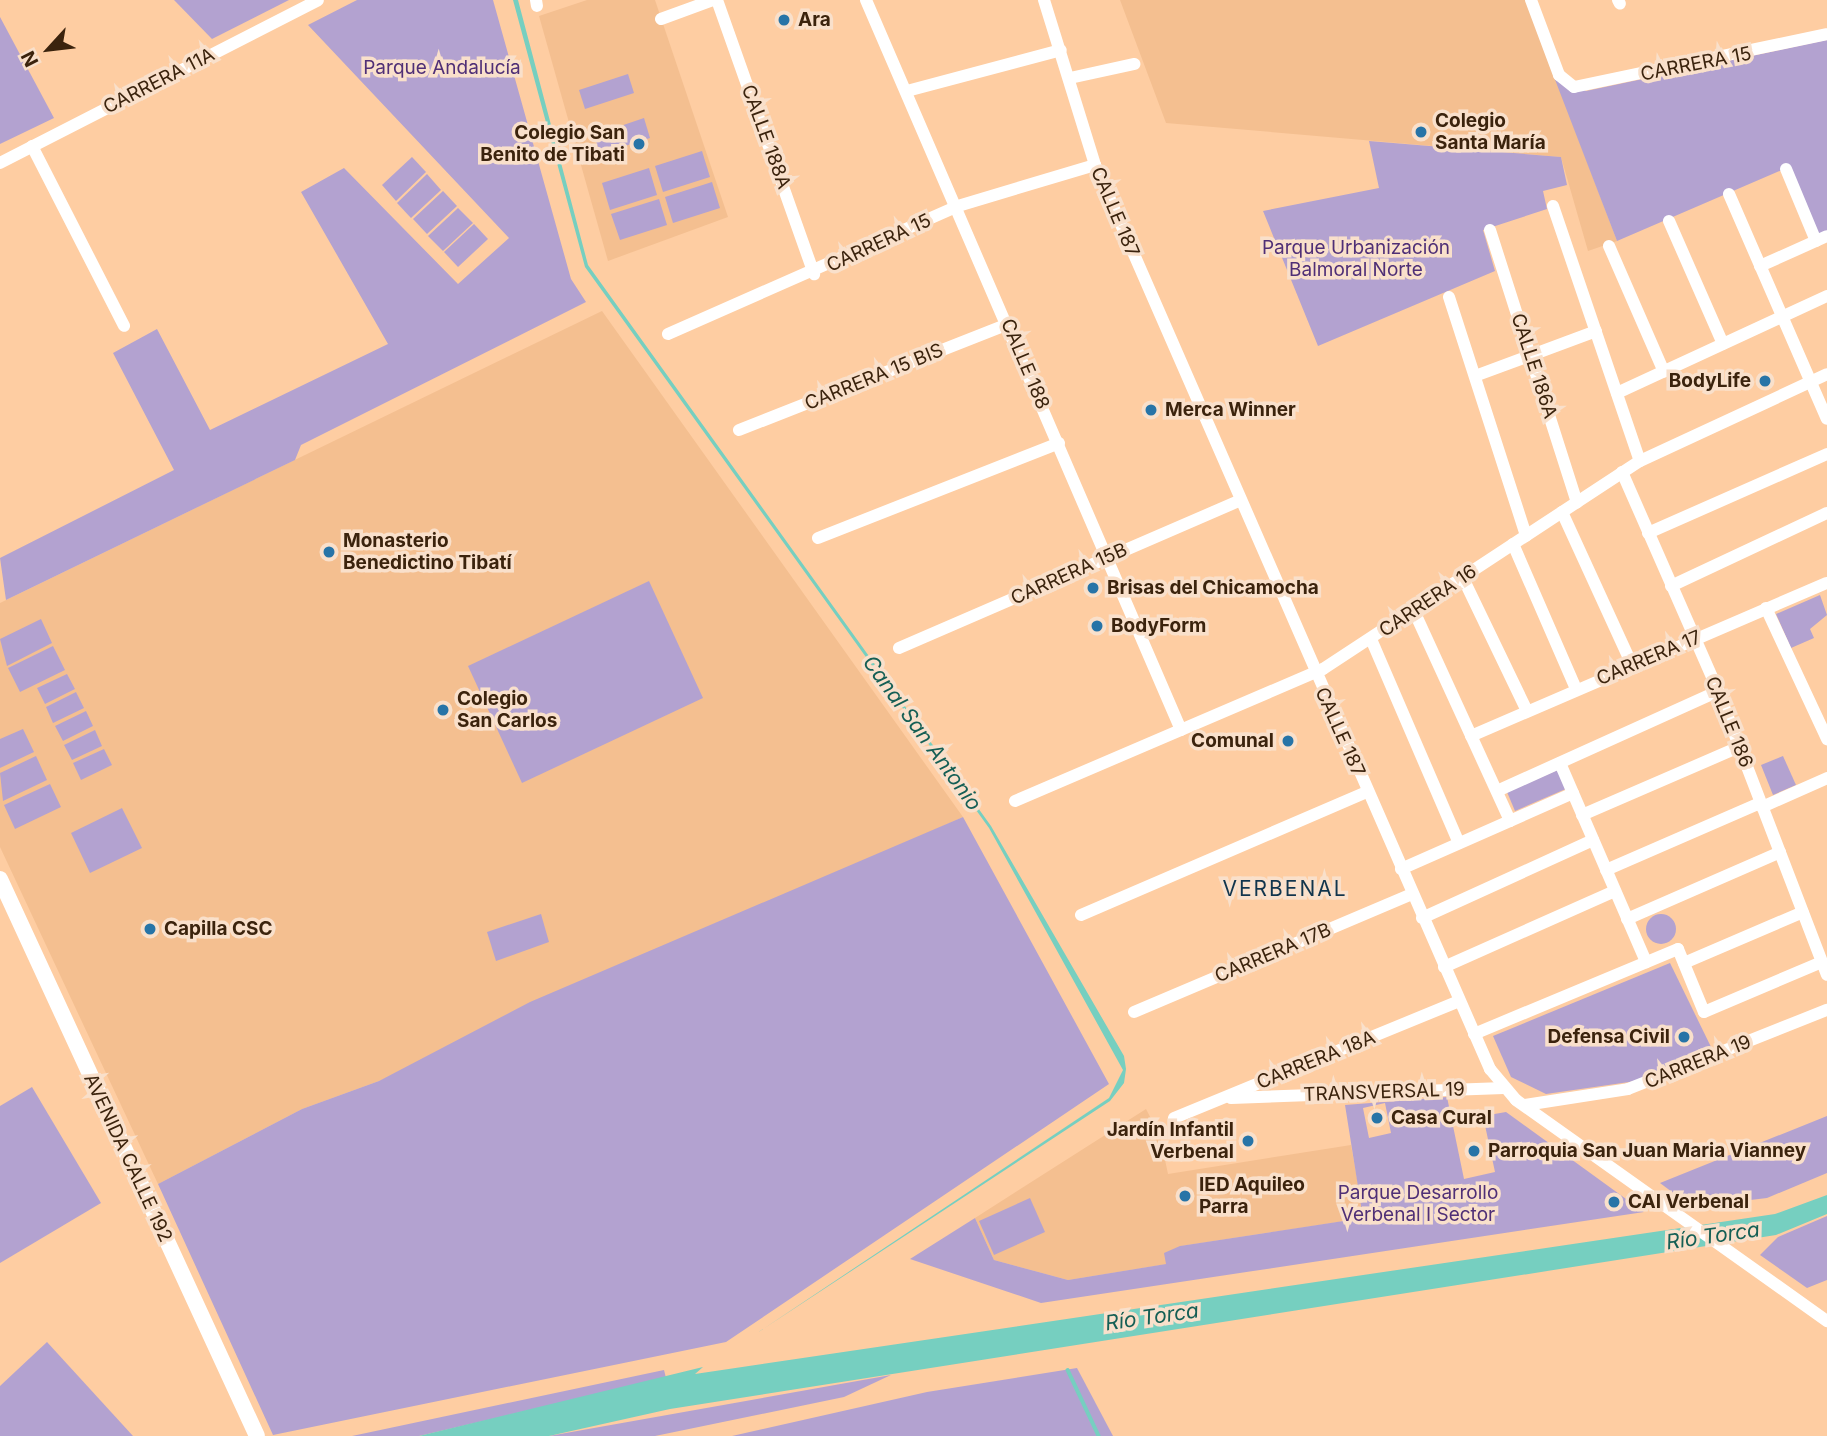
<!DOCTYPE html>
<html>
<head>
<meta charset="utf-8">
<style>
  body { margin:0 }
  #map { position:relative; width:1827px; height:1436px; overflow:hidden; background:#fecda2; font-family:Inter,sans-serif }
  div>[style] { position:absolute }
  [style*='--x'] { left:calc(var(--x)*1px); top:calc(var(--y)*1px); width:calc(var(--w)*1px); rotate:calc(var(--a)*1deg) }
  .built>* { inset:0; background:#f4bf90 }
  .green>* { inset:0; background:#b3a2d0 }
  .round { border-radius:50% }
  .water>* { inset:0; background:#76cfc0 }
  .stream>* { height:3.5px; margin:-1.75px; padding:0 1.75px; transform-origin:1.75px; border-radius:1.75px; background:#76cfc0 }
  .minor>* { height:12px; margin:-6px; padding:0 6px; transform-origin:6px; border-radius:6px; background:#fff }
  .major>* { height:16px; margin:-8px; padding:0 8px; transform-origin:8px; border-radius:8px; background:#fff }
  .dots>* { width:19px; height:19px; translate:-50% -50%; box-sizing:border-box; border:4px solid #f9e0cb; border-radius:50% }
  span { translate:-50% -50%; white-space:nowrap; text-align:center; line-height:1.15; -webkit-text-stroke:7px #f9e0cb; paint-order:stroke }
  .poi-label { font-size:19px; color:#3b230d; font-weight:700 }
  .left { translate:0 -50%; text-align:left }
  .right { translate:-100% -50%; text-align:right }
  .street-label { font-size:19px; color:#3b230d }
  .park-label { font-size:19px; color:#4f2f76 }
  .water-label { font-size:21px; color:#155f55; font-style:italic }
  .neighbourhood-label { font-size:21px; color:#11354d; letter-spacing:2px }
  .north { position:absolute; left:14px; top:14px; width:70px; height:70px; -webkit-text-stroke:5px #f9e0cb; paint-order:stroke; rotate:243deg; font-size:19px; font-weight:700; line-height:28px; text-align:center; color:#3b230d }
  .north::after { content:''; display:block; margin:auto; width:24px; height:32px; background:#3b230d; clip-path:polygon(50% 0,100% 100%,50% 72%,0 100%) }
</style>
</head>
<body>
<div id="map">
  <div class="built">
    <i style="clip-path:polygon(587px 0,655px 0,728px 217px,608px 261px,539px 16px)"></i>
    <i style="clip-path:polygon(1120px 0,1526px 0,1617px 241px,1588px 251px,1561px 157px,1166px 123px)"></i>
    <i style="clip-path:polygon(602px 311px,963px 817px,379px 1081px,302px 1109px,158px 1184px,0 847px,0 603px)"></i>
    <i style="clip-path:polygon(1146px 1109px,1160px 1136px,1168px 1174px,1351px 1145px,1364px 1218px,1181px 1246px,1167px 1264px,1068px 1280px,994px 1260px,975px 1218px)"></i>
  </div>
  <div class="green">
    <i style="clip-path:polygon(174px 0,289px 0,212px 39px)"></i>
    <i style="clip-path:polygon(357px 0,493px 0,571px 279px,586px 302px,301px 445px,295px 460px,6px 600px,0 558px,174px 470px,113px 353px,157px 329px,210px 430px,388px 344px,301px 192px,344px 168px,458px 284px,509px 238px,308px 25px)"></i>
    <i style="clip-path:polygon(0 17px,54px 118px,0 144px)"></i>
    <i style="clip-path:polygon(1827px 40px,1827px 231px,1818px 235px,1789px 167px,1617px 241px,1554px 77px,1586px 91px)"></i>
    <i style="clip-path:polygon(628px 74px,634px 93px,585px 109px,579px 90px)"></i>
    <i style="clip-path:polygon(644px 118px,650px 138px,600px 154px,594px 135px)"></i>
    <i style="clip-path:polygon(1369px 141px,1561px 157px,1567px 185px,1543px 191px,1547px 209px,1483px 230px,1495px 271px,1318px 346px,1263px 211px,1379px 188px)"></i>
    <i style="clip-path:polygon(702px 151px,710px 177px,663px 192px,655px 166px)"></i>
    <i style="clip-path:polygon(412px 157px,426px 172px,396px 201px,382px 185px)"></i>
    <i style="clip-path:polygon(649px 168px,657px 195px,610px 210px,602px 183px)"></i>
    <i style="clip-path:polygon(427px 174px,441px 190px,411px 218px,397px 203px)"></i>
    <i style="clip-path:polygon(712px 182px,720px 208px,673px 223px,665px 197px)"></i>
    <i style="clip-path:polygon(443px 191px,457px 206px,427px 234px,413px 219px)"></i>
    <i style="clip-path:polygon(659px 199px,667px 225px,620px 240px,611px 214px)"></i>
    <i style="clip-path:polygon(458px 208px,473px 223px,443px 251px,428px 236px)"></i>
    <i style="clip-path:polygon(474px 224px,488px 239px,458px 267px,444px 252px)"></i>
    <i style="clip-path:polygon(649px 581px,703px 698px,522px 783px,468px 666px)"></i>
    <i style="clip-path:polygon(1820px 595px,1827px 615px,1810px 629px,1814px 638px,1791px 648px,1776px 614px)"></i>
    <i style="clip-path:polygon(41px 619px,52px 643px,7px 666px,0 639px)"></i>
    <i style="clip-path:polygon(53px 646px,65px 670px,20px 692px,8px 668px)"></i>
    <i style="clip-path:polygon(67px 674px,75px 689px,45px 704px,37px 688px)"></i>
    <i style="clip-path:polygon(76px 692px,84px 708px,53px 723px,46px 707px)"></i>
    <i style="clip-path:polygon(86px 711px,93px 726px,63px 741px,55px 726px)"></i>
    <i style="clip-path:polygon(23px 729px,34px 752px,0 768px,0 739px)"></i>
    <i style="clip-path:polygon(95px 730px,102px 746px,72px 760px,64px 745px)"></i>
    <i style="clip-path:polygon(104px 749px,112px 765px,81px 780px,73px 763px)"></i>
    <i style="clip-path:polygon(36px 756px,47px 780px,3px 801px,0 773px)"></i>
    <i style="clip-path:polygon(1783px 756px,1796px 785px,1773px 795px,1761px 765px)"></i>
    <i style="clip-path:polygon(1560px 769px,1568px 788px,1515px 811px,1507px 792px)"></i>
    <i style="clip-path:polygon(50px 784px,61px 807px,15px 829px,4px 805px)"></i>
    <i style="clip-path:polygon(122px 808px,142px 848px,90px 873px,71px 833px)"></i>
    <i style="clip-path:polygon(963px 817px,1109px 1084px,726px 1342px,273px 1435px,158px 1184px,302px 1109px,379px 1081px,530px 1002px)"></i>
    <i class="round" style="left:1646px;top:914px;width:30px;height:30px"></i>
    <i style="clip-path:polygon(541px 914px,549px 942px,496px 961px,487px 932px)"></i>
    <i style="clip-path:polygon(1670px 963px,1712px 1049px,1636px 1081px,1546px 1094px,1511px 1077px,1493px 1036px)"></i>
    <i style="clip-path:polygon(32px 1087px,101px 1203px,0 1263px,0 1106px)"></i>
    <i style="clip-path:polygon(evenodd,1447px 1097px,1464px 1179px,1495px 1172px,1483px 1116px,1506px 1112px,1644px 1212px,1041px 1303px,910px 1259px,975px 1218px,994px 1260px,1068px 1280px,1166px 1264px,1164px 1253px,1180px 1246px,1363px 1218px,1345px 1105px,1447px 1097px,1385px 1103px,1391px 1133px,1369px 1138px,1363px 1108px,1385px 1103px)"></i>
    <i style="clip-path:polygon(1827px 1116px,1827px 1173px,1767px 1198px,1692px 1207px,1660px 1183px)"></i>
    <i style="clip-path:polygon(1030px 1198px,1045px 1232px,994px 1255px,979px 1221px)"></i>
    <i style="clip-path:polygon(1827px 1216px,1827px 1280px,1807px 1288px,1760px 1255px,1778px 1237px)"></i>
    <i style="clip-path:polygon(47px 1342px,133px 1436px,0 1436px,0 1386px)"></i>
    <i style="clip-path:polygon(1077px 1368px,1113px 1436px,732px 1436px,927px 1392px)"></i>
    <i style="clip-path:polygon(664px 1370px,666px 1378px,419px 1436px,352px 1436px)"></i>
    <i style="clip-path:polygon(891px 1375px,844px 1397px,655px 1436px,549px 1436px)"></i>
  </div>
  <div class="water">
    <i style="clip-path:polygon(513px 0,518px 0,588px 265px,991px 826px,1124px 1056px,1126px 1069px,1124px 1083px,1110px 1101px,757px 1333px,1109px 1098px,1123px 1070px,989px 828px,585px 267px)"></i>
    <i style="clip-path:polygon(1827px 1195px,1827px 1214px,1776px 1235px,670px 1409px,549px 1436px,419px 1436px,703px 1367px,695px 1374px,1775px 1214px)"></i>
  </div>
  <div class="stream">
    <i style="--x:1068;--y:1370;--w:73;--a:64.8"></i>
  </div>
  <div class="minor">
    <i style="--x:536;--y:0;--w:6;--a:81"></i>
    <i style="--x:717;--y:0;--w:291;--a:70.5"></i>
    <i style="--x:866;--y:0;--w:795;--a:66.66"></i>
    <i style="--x:1044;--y:0;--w:173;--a:72.8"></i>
    <i style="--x:1095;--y:165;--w:987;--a:66.4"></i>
    <i style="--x:1490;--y:1069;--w:40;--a:50"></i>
    <i style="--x:1516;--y:1100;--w:382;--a:35.4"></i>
    <i style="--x:1531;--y:0;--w:80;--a:69.5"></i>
    <i style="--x:1559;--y:75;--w:19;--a:39"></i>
    <i style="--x:1574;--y:87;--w:258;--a:-11.8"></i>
    <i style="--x:1618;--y:0;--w:4;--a:63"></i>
    <i style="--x:661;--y:19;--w:55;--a:-20.1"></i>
    <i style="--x:1070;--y:78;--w:66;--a:-12.3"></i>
    <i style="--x:907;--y:91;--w:159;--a:-14.9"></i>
    <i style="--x:32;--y:146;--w:202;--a:62.9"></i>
    <i style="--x:0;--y:163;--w:357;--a:-27.1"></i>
    <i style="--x:1786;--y:169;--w:78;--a:67.4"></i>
    <i style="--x:1729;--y:194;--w:245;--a:66.5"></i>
    <i style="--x:1553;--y:206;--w:269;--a:71.2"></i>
    <i style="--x:1669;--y:221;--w:134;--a:66.3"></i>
    <i style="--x:1490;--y:230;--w:286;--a:72.3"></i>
    <i style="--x:1609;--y:246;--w:137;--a:66.4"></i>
    <i style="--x:1760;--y:266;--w:73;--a:-24.1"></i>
    <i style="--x:1449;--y:297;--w:251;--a:72.1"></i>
    <i style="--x:668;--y:334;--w:317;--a:-23.8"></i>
    <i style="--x:958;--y:206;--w:143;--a:-16.7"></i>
    <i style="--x:1475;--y:376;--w:129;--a:-20.4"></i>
    <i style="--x:1617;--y:393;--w:231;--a:-24.8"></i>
    <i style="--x:739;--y:430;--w:289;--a:-21.5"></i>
    <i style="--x:1622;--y:472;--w:239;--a:66.3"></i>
    <i style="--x:1718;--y:691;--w:304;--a:69"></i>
    <i style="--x:1562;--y:512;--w:168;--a:65.4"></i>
    <i style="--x:1648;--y:533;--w:196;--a:-23.8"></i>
    <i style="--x:818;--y:538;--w:259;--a:-21.5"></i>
    <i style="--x:1513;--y:544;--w:158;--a:66.5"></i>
    <i style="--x:1463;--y:578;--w:148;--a:64.3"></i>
    <i style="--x:1671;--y:586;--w:172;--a:-25.1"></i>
    <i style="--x:1766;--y:608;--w:145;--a:65"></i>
    <i style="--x:1414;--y:611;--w:231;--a:65.4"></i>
    <i style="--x:1371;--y:639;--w:222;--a:66.7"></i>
    <i style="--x:899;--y:648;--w:370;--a:-23.4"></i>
    <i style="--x:1471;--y:736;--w:387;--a:-23.3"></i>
    <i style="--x:1560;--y:763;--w:217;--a:66.6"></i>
    <i style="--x:1497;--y:791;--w:243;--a:-24.3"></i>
    <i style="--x:1015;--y:801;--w:335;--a:-23.2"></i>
    <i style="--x:1323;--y:669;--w:379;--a:-33.3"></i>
    <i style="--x:1640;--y:461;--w:206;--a:-24.9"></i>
    <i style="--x:1762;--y:807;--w:71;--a:-24"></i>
    <i style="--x:1582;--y:815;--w:171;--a:-23.4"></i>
    <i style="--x:1401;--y:869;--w:188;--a:-23.8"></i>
    <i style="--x:1606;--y:870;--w:168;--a:-23.5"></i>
    <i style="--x:1081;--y:915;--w:311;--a:-23.3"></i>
    <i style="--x:1422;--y:918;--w:188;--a:-24.5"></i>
    <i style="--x:1627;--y:919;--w:167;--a:-23.6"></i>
    <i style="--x:1684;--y:963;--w:129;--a:-23.2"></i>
    <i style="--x:1444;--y:967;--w:187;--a:-24"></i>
    <i style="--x:1134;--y:1012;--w:302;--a:-23"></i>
    <i style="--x:1474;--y:1034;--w:221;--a:-22.6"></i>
    <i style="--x:1678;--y:949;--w:68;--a:67.6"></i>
    <i style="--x:1704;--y:1012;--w:128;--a:-23"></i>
    <i style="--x:1231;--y:1098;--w:273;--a:-2.1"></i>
    <i style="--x:1525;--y:1105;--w:104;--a:-8.8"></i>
    <i style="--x:1628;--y:1089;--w:214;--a:-21.7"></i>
    <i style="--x:1174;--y:1118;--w:308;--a:-22.3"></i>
  </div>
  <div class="major">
    <i style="--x:0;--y:879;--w:613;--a:65.23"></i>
  </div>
  <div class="dots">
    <i style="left:784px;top:20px;background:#2774a7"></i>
    <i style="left:1421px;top:132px;background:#2774a7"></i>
    <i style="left:639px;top:144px;background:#2774a7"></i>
    <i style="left:1765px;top:381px;background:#2774a7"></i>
    <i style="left:1151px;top:410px;background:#2774a7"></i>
    <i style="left:329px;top:552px;background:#2774a7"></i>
    <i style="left:1093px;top:588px;background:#2774a7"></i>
    <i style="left:1097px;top:626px;background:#2774a7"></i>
    <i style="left:443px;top:710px;background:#2774a7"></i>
    <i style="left:1288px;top:741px;background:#2774a7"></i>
    <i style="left:150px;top:929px;background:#2774a7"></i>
    <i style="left:1684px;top:1037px;background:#2774a7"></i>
    <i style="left:1377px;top:1118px;background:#2774a7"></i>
    <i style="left:1248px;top:1141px;background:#2774a7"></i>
    <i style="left:1474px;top:1151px;background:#2774a7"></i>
    <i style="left:1185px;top:1196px;background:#2774a7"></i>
    <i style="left:1614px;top:1202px;background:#2774a7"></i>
  </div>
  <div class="poi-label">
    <span class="left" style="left:798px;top:20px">Ara</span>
    <span class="left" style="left:1435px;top:132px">Colegio<br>Santa María</span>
    <span class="right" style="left:625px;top:144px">Colegio San<br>Benito de Tibati</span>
    <span class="right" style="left:1751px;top:381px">BodyLife</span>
    <span class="left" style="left:1165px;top:410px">Merca Winner</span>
    <span class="left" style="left:343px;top:552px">Monasterio<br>Benedictino Tibatí</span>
    <span class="left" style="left:1107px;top:588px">Brisas del Chicamocha</span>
    <span class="left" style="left:1111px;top:626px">BodyForm</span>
    <span class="left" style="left:457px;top:710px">Colegio<br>San Carlos</span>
    <span class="right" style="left:1274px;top:741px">Comunal</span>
    <span class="left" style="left:164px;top:929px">Capilla CSC</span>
    <span class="right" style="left:1670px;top:1037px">Defensa Civil</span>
    <span class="left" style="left:1391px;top:1118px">Casa Cural</span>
    <span class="right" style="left:1234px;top:1141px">Jardín Infantil<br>Verbenal</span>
    <span class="left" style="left:1488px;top:1151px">Parroquia San Juan Maria Vianney</span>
    <span class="left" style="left:1199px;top:1196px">IED Aquileo<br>Parra</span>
    <span class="left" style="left:1628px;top:1202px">CAI Verbenal</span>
  </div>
  <div class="street-label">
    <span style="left:1696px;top:64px;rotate:-11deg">CARRERA 15</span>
    <span style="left:159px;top:81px;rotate:-27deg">CARRERA 11A</span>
    <span style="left:766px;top:137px;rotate:70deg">CALLE 188A</span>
    <span style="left:1115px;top:212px;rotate:67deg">CALLE 187</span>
    <span style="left:879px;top:243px;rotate:-25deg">CARRERA 15</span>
    <span style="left:1025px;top:364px;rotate:67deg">CALLE 188</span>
    <span style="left:1534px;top:366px;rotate:72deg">CALLE 186A</span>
    <span style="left:874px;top:377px;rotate:-22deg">CARRERA 15 BIS</span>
    <span style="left:1069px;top:574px;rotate:-24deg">CARRERA 15B</span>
    <span style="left:1428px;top:601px;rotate:-34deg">CARRERA 16</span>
    <span style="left:1649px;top:658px;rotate:-23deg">CARRERA 17</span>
    <span style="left:1729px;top:722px;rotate:68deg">CALLE 186</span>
    <span style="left:1340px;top:732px;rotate:66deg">CALLE 187</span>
    <span style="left:1273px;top:953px;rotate:-23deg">CARRERA 17B</span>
    <span style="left:1316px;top:1060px;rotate:-22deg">CARRERA 18A</span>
    <span style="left:1698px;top:1062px;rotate:-22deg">CARRERA 19</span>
    <span style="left:1384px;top:1092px;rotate:-2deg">TRANSVERSAL 19</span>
    <span style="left:128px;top:1158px;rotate:65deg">AVENIDA CALLE 192</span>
  </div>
  <div class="park-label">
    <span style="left:442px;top:68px">Parque Andalucía</span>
    <span style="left:1356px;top:259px">Parque Urbanización<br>Balmoral Norte</span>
    <span style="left:1418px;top:1204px">Parque Desarrollo<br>Verbenal I Sector</span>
  </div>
  <div class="water-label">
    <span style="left:922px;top:733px;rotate:54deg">Canal San Antonio</span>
    <span style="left:1713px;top:1236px;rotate:-8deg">Río Torca</span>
    <span style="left:1152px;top:1317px;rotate:-8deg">Río Torca</span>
  </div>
  <div class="neighbourhood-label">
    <span style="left:1285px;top:889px">VERBENAL</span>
  </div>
  <div class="north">N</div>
</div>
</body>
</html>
